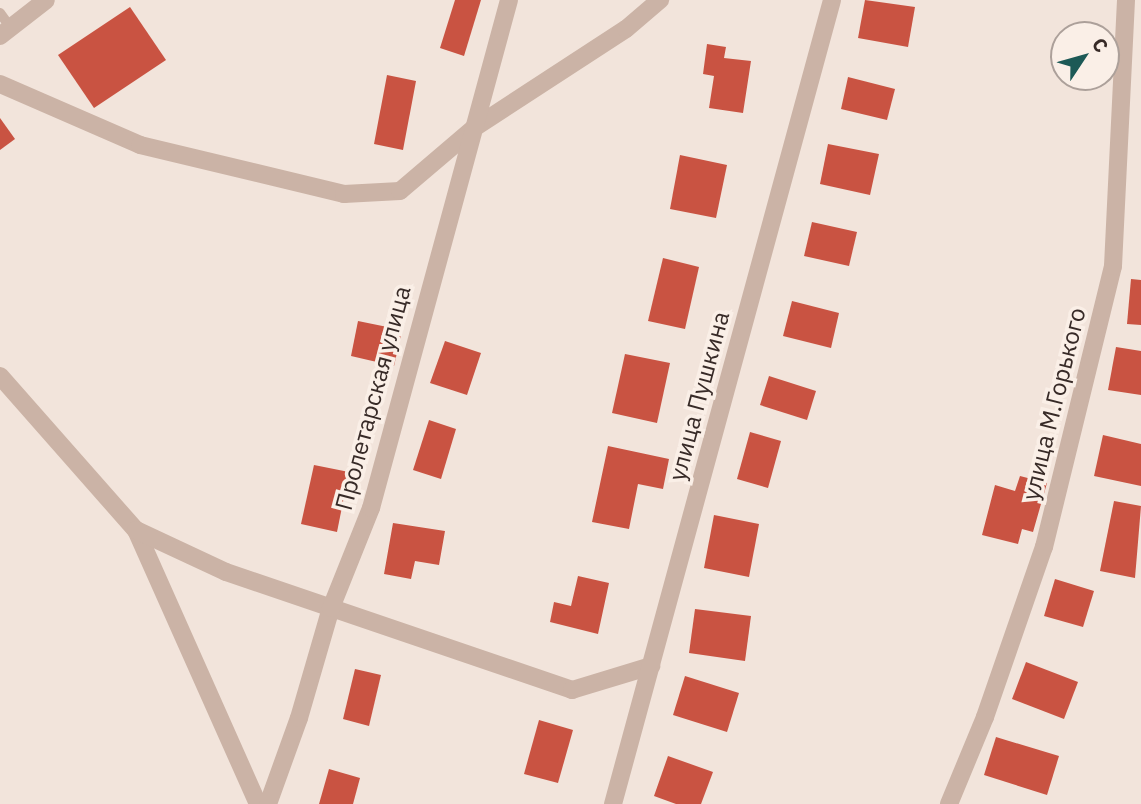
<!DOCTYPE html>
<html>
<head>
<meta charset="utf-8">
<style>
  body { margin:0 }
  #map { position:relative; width:1141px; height:804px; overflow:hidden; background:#f2e4db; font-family:"IBM Plex Sans",sans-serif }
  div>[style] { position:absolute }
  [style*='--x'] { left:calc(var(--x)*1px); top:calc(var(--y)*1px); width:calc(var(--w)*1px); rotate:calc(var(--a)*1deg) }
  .building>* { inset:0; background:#c95342 }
  .service>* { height:10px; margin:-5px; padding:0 5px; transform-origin:5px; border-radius:5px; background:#cbb3a6 }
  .minor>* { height:18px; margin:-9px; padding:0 9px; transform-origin:9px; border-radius:9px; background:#cbb3a6 }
  .tertiary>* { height:18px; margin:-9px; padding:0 9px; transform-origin:9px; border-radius:9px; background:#cbb3a6 }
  span { translate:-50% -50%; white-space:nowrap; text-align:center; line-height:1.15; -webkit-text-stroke:7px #faefe7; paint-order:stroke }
  .street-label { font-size:24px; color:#372a27 }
  .north { position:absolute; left:1050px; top:21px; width:70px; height:70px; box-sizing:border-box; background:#faefe7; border:2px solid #aca09a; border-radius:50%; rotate:54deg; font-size:19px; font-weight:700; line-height:28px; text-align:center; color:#372a27 }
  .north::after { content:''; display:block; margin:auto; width:24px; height:32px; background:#1c5956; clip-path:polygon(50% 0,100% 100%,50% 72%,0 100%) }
</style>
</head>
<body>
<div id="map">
  <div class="building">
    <i style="clip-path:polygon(455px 0,481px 0,464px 56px,440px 48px)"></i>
    <i style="clip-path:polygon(865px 0,915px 7px,908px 47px,858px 38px)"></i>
    <i style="clip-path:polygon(130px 7px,166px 60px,94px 108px,58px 55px)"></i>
    <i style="clip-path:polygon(707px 44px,726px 47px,724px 58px,751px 61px,743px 113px,709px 108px,714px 76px,703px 74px)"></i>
    <i style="clip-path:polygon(387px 75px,416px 81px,403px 150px,374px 144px)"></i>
    <i style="clip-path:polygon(848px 77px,895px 89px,887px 120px,841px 109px)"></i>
    <i style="clip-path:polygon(0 118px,15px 139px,0 150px)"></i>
    <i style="clip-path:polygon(828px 144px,879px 154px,870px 195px,820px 184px)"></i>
    <i style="clip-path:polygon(680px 155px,727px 165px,716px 218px,670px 209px)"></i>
    <i style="clip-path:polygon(812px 222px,857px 232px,849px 266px,804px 256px)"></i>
    <i style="clip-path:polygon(663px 258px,699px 267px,685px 329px,648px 321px)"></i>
    <i style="clip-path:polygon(1131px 279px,1141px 280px,1141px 325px,1127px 324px)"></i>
    <i style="clip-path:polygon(792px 301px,839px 313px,831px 348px,783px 336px)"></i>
    <i style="clip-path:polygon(358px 321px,402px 330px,394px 366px,351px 356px)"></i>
    <i style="clip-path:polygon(445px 341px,481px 353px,467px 395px,430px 383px)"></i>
    <i style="clip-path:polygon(1116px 347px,1141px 351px,1141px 395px,1108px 390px)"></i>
    <i style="clip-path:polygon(625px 354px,670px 363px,657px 423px,612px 413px)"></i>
    <i style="clip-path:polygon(769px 376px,816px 391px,807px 420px,760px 405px)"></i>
    <i style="clip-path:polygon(429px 420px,456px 429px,441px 479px,413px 470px)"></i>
    <i style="clip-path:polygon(750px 432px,781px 441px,768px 488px,737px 479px)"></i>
    <i style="clip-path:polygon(1103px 435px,1141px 444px,1141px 486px,1094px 476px)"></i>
    <i style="clip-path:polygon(608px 446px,669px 459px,663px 489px,638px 484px,629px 529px,592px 522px)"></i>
    <i style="clip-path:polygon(314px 465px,349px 472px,337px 532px,301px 524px)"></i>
    <i style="clip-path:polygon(1020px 476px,1047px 483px,1033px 532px,1022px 529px,1018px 544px,982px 535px,995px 485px,1015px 491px)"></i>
    <i style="clip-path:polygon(1114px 501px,1141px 506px,1135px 578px,1100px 571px)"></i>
    <i style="clip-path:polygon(714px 515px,759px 524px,749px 577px,704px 568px)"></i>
    <i style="clip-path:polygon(393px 523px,445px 531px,439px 565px,415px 561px,411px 579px,384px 574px)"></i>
    <i style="clip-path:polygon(578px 576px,609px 583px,598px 634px,550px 622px,554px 602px,571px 606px)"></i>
    <i style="clip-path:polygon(1055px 579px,1094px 591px,1083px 627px,1044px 616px)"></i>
    <i style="clip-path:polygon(695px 609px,751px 616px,745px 661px,689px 653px)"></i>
    <i style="clip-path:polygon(1026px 662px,1078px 682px,1064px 719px,1012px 699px)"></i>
    <i style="clip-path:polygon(355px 669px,381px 675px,369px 726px,343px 719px)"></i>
    <i style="clip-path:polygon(685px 676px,739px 693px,727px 732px,673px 715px)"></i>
    <i style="clip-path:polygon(539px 720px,573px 730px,558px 783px,524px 774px)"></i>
    <i style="clip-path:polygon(996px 737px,1059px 756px,1047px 795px,984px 775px)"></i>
    <i style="clip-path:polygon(668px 756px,713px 772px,701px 804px,676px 804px,654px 796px)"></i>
    <i style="clip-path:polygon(329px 769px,360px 778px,353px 804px,319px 804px)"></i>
  </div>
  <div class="service">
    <i style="--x:0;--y:13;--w:19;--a:54"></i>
  </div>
  <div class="minor">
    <i style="--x:0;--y:84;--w:153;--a:23.5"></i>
    <i style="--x:140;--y:145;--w:210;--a:13.5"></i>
    <i style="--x:344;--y:194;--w:56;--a:-3.1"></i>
    <i style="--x:400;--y:191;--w:97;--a:-40.4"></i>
    <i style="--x:474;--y:128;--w:181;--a:-33.1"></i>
    <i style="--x:626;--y:29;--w:45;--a:-40.5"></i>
    <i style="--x:0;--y:376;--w:205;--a:48.6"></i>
    <i style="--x:136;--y:530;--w:300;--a:66"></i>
    <i style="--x:136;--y:530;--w:99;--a:25"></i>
    <i style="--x:226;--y:572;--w:366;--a:18.8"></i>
    <i style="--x:572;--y:690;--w:83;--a:-16.9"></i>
    <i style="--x:268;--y:804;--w:91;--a:-70.2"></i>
    <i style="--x:299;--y:718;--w:115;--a:-73.8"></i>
    <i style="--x:331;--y:608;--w:108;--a:-68.2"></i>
    <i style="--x:371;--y:508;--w:526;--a:-74.8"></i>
    <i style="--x:613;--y:804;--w:833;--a:-74.76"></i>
    <i style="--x:949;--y:804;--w:94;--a:-67.5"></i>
    <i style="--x:985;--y:717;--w:180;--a:-70.9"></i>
    <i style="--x:1044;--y:547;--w:289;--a:-76.2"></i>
    <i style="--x:1113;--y:266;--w:266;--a:-87.2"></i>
  </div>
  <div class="tertiary">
    <i style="--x:0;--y:36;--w:58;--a:-38"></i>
  </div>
  <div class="street-label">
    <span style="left:699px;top:396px;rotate:-75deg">улица Пушкина</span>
    <span style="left:373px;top:398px;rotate:-75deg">Пролетарская улица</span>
    <span style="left:1054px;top:404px;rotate:-76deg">улица М.Горького</span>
  </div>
  <div class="north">С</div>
</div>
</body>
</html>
